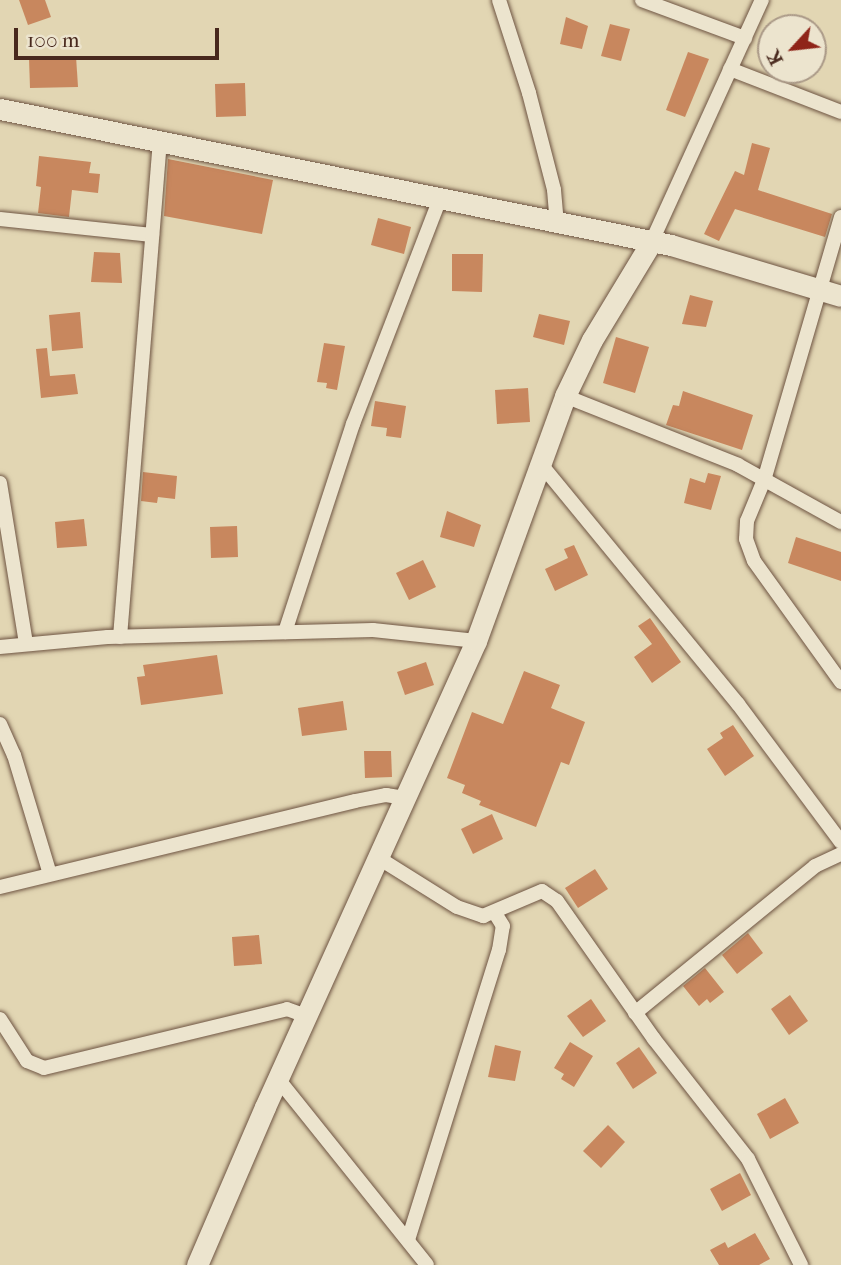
<!DOCTYPE html>
<html>
<head>
<meta charset="utf-8">
<style>
  body { margin:0 }
  #map { position:relative; width:841px; height:1265px; overflow:hidden; background:#e2d6b3; font-family:"IM FELL French Canon",serif }
  div>[style] { position:absolute }
  [style*='--x'] { left:calc(var(--x)*1px); top:calc(var(--y)*1px); width:calc(var(--w)*1px); rotate:calc(var(--a)*1deg) }
  .building>* { inset:0; background:#c8875e }
  .roads { filter:drop-shadow(0 0 2px #6e5442) drop-shadow(0 0 2px #6e5442) }
  .street>* { height:14px; margin:-7px; padding:0 7px; transform-origin:7px; border-radius:7px; background:#ece4ce }
  .secondary>* { height:21px; margin:-10.5px; padding:0 10.5px; transform-origin:10.5px; border-radius:10.5px; background:#ece4ce }
  span { translate:-50% -50%; white-space:nowrap; text-align:center; line-height:1.15; -webkit-text-stroke:5px #ece4ce; paint-order:stroke }
  .north { position:absolute; left:757px; top:14px; width:70px; height:70px; box-sizing:border-box; background:#ece4ce; border:2px solid #aa9987; border-radius:50%; rotate:243deg; font-size:19px; font-weight:700; line-height:28px; text-align:center; color:#48281d }
  .north::after { content:''; display:block; margin:auto; width:24px; height:32px; background:#8f2418; clip-path:polygon(50% 0,100% 100%,50% 72%,0 100%) }
  .scale { position:absolute; left:14px; top:28px; width:205px; height:32px; box-sizing:border-box; border:4px solid #48281d; border-top:0; padding-left:9px; font-size:21px; line-height:24px; white-space:nowrap; color:#48281d; -webkit-text-stroke:5px #ece4ce; paint-order:stroke }
</style>
</head>
<body>
<div id="map">
  <div class="building">
    <i style="clip-path:polygon(19px 0,45px 0,51px 17px,28px 25px)"></i>
    <i style="clip-path:polygon(566px 17px,588px 26px,582px 49px,560px 44px)"></i>
    <i style="clip-path:polygon(610px 24px,630px 29px,621px 61px,601px 56px)"></i>
    <i style="clip-path:polygon(688px 52px,709px 59px,685px 117px,666px 110px)"></i>
    <i style="clip-path:polygon(76px 56px,78px 87px,30px 88px,29px 58px)"></i>
    <i style="clip-path:polygon(245px 83px,246px 116px,216px 117px,215px 84px)"></i>
    <i style="clip-path:polygon(752px 143px,770px 148px,758px 190px,832px 214px,825px 237px,735px 209px,719px 241px,704px 234px,735px 171px,744px 175px)"></i>
    <i style="clip-path:polygon(39px 156px,91px 162px,89px 173px,100px 174px,98px 193px,72px 190px,69px 217px,38px 213px,41px 187px,36px 186px)"></i>
    <i style="clip-path:polygon(168px 159px,273px 180px,262px 234px,164px 216px)"></i>
    <i style="clip-path:polygon(378px 218px,411px 227px,404px 254px,371px 245px)"></i>
    <i style="clip-path:polygon(94px 252px,120px 253px,122px 283px,91px 282px)"></i>
    <i style="clip-path:polygon(452px 254px,483px 254px,482px 292px,452px 291px)"></i>
    <i style="clip-path:polygon(690px 295px,713px 301px,706px 327px,682px 324px)"></i>
    <i style="clip-path:polygon(80px 312px,83px 348px,52px 351px,49px 315px)"></i>
    <i style="clip-path:polygon(539px 314px,570px 321px,564px 345px,533px 337px)"></i>
    <i style="clip-path:polygon(616px 337px,649px 347px,635px 393px,603px 383px)"></i>
    <i style="clip-path:polygon(324px 343px,345px 346px,337px 390px,326px 388px,327px 383px,317px 382px)"></i>
    <i style="clip-path:polygon(47px 348px,50px 376px,75px 374px,78px 394px,41px 398px,36px 349px)"></i>
    <i style="clip-path:polygon(528px 388px,530px 422px,497px 424px,495px 390px)"></i>
    <i style="clip-path:polygon(683px 391px,753px 415px,742px 450px,666px 425px,673px 405px,679px 406px)"></i>
    <i style="clip-path:polygon(375px 401px,406px 406px,401px 438px,386px 436px,387px 428px,371px 426px)"></i>
    <i style="clip-path:polygon(143px 472px,177px 476px,175px 499px,158px 497px,157px 503px,141px 501px)"></i>
    <i style="clip-path:polygon(708px 473px,721px 476px,711px 510px,684px 503px,690px 478px,705px 483px)"></i>
    <i style="clip-path:polygon(447px 511px,481px 525px,474px 547px,440px 537px)"></i>
    <i style="clip-path:polygon(84px 519px,87px 546px,57px 548px,55px 522px)"></i>
    <i style="clip-path:polygon(237px 526px,238px 557px,211px 558px,210px 527px)"></i>
    <i style="clip-path:polygon(796px 537px,841px 552px,841px 581px,788px 563px)"></i>
    <i style="clip-path:polygon(574px 545px,588px 575px,555px 591px,545px 569px,568px 558px,564px 549px)"></i>
    <i style="clip-path:polygon(423px 560px,436px 587px,409px 600px,396px 573px)"></i>
    <i style="clip-path:polygon(650px 618px,681px 662px,652px 683px,634px 657px,652px 644px,638px 626px)"></i>
    <i style="clip-path:polygon(217px 655px,223px 694px,141px 705px,137px 677px,145px 676px,143px 665px)"></i>
    <i style="clip-path:polygon(426px 662px,434px 685px,405px 695px,397px 672px)"></i>
    <i style="clip-path:polygon(524px 671px,560px 685px,551px 708px,585px 722px,569px 765px,561px 762px,536px 827px,479px 805px,481px 801px,462px 793px,465px 785px,447px 778px,472px 712px,503px 724px)"></i>
    <i style="clip-path:polygon(343px 701px,347px 730px,302px 736px,298px 708px)"></i>
    <i style="clip-path:polygon(733px 725px,754px 756px,725px 776px,707px 749px,723px 738px,720px 733px)"></i>
    <i style="clip-path:polygon(364px 751px,391px 751px,392px 777px,365px 778px)"></i>
    <i style="clip-path:polygon(492px 814px,503px 839px,473px 854px,461px 829px)"></i>
    <i style="clip-path:polygon(595px 869px,608px 889px,578px 908px,565px 888px)"></i>
    <i style="clip-path:polygon(748px 933px,763px 953px,737px 974px,722px 955px)"></i>
    <i style="clip-path:polygon(259px 935px,262px 964px,234px 966px,232px 937px)"></i>
    <i style="clip-path:polygon(705px 968px,724px 992px,710px 1003px,707px 999px,699px 1006px,683px 986px)"></i>
    <i style="clip-path:polygon(790px 995px,808px 1021px,789px 1035px,771px 1009px)"></i>
    <i style="clip-path:polygon(591px 999px,606px 1021px,583px 1037px,567px 1016px)"></i>
    <i style="clip-path:polygon(570px 1042px,593px 1056px,574px 1087px,561px 1079px,564px 1074px,554px 1068px)"></i>
    <i style="clip-path:polygon(495px 1045px,521px 1051px,515px 1081px,488px 1077px)"></i>
    <i style="clip-path:polygon(639px 1047px,657px 1073px,633px 1089px,616px 1063px)"></i>
    <i style="clip-path:polygon(785px 1098px,799px 1123px,770px 1139px,757px 1114px)"></i>
    <i style="clip-path:polygon(608px 1125px,625px 1142px,601px 1168px,583px 1151px)"></i>
    <i style="clip-path:polygon(740px 1173px,751px 1195px,722px 1211px,710px 1189px)"></i>
    <i style="clip-path:polygon(755px 1233px,770px 1259px,759px 1265px,719px 1265px,710px 1250px,725px 1242px,728px 1248px)"></i>
  </div>
  <div class="roads">
    <div class="street">
      <i style="--x:499;--y:0;--w:98;--a:72.1"></i>
      <i style="--x:529;--y:93;--w:100;--a:75.5"></i>
      <i style="--x:554;--y:190;--w:32;--a:85"></i>
      <i style="--x:642;--y:0;--w:110;--a:20.3"></i>
      <i style="--x:730;--y:69;--w:119;--a:21.2"></i>
      <i style="--x:841;--y:217;--w:274;--a:106.3"></i>
      <i style="--x:764;--y:480;--w:44;--a:112.5"></i>
      <i style="--x:747;--y:521;--w:18;--a:93"></i>
      <i style="--x:746;--y:539;--w:23;--a:70"></i>
      <i style="--x:754;--y:561;--w:149;--a:54.3"></i>
      <i style="--x:0;--y:219;--w:153;--a:6"></i>
      <i style="--x:652;--y:241;--w:265;--a:-65.5"></i>
      <i style="--x:565;--y:396;--w:186;--a:21.7"></i>
      <i style="--x:738;--y:465;--w:118;--a:29"></i>
      <i style="--x:540;--y:463;--w:312;--a:50.6"></i>
      <i style="--x:738;--y:704;--w:172;--a:53.3"></i>
      <i style="--x:0;--y:483;--w:163;--a:80.8"></i>
      <i style="--x:285;--y:632;--w:219;--a:-71.9"></i>
      <i style="--x:353;--y:424;--w:242;--a:-68.9"></i>
      <i style="--x:120;--y:637;--w:497;--a:-85.4"></i>
      <i style="--x:0;--y:647;--w:108;--a:-5.3"></i>
      <i style="--x:108;--y:637;--w:265;--a:-1.5"></i>
      <i style="--x:373;--y:630;--w:104;--a:6.1"></i>
      <i style="--x:0;--y:724;--w:34;--a:66"></i>
      <i style="--x:14;--y:755;--w:124;--a:73.2"></i>
      <i style="--x:377;--y:857;--w:94;--a:32"></i>
      <i style="--x:457;--y:907;--w:28;--a:19"></i>
      <i style="--x:483;--y:916;--w:64;--a:-23"></i>
      <i style="--x:542;--y:891;--w:18;--a:34"></i>
      <i style="--x:557;--y:901;--w:169;--a:54.9"></i>
      <i style="--x:654;--y:1039;--w:152;--a:51.9"></i>
      <i style="--x:748;--y:1159;--w:119;--a:63.4"></i>
      <i style="--x:0;--y:887;--w:365;--a:-13.6"></i>
      <i style="--x:355;--y:801;--w:32;--a:-11"></i>
      <i style="--x:386;--y:795;--w:19;--a:9"></i>
      <i style="--x:635;--y:1013;--w:232;--a:-39.2"></i>
      <i style="--x:815;--y:866;--w:29;--a:-25"></i>
      <i style="--x:0;--y:1019;--w:50;--a:57.3"></i>
      <i style="--x:27;--y:1061;--w:18;--a:22"></i>
      <i style="--x:44;--y:1068;--w:250;--a:-13.6"></i>
      <i style="--x:287;--y:1009;--w:20;--a:20"></i>
      <i style="--x:278;--y:1079;--w:238;--a:51.3"></i>
      <i style="--x:408;--y:1240;--w:304;--a:-72.6"></i>
      <i style="--x:499;--y:950;--w:24;--a:-81"></i>
      <i style="--x:503;--y:926;--w:15;--a:-122"></i>
    </div>
    <div class="secondary">
      <i style="--x:0;--y:109;--w:685;--a:11.46"></i>
      <i style="--x:671;--y:245;--w:177;--a:16.7"></i>
      <i style="--x:197;--y:1265;--w:172;--a:-66.7"></i>
      <i style="--x:265;--y:1107;--w:512;--a:-65.64"></i>
      <i style="--x:476;--y:641;--w:261;--a:-70"></i>
      <i style="--x:565;--y:396;--w:62;--a:-64.3"></i>
      <i style="--x:592;--y:340;--w:116;--a:-58.8"></i>
    </div>
  </div>
  <div class="north">K</div>
  <div class="scale">100 m</div>
</div>
</body>
</html>
